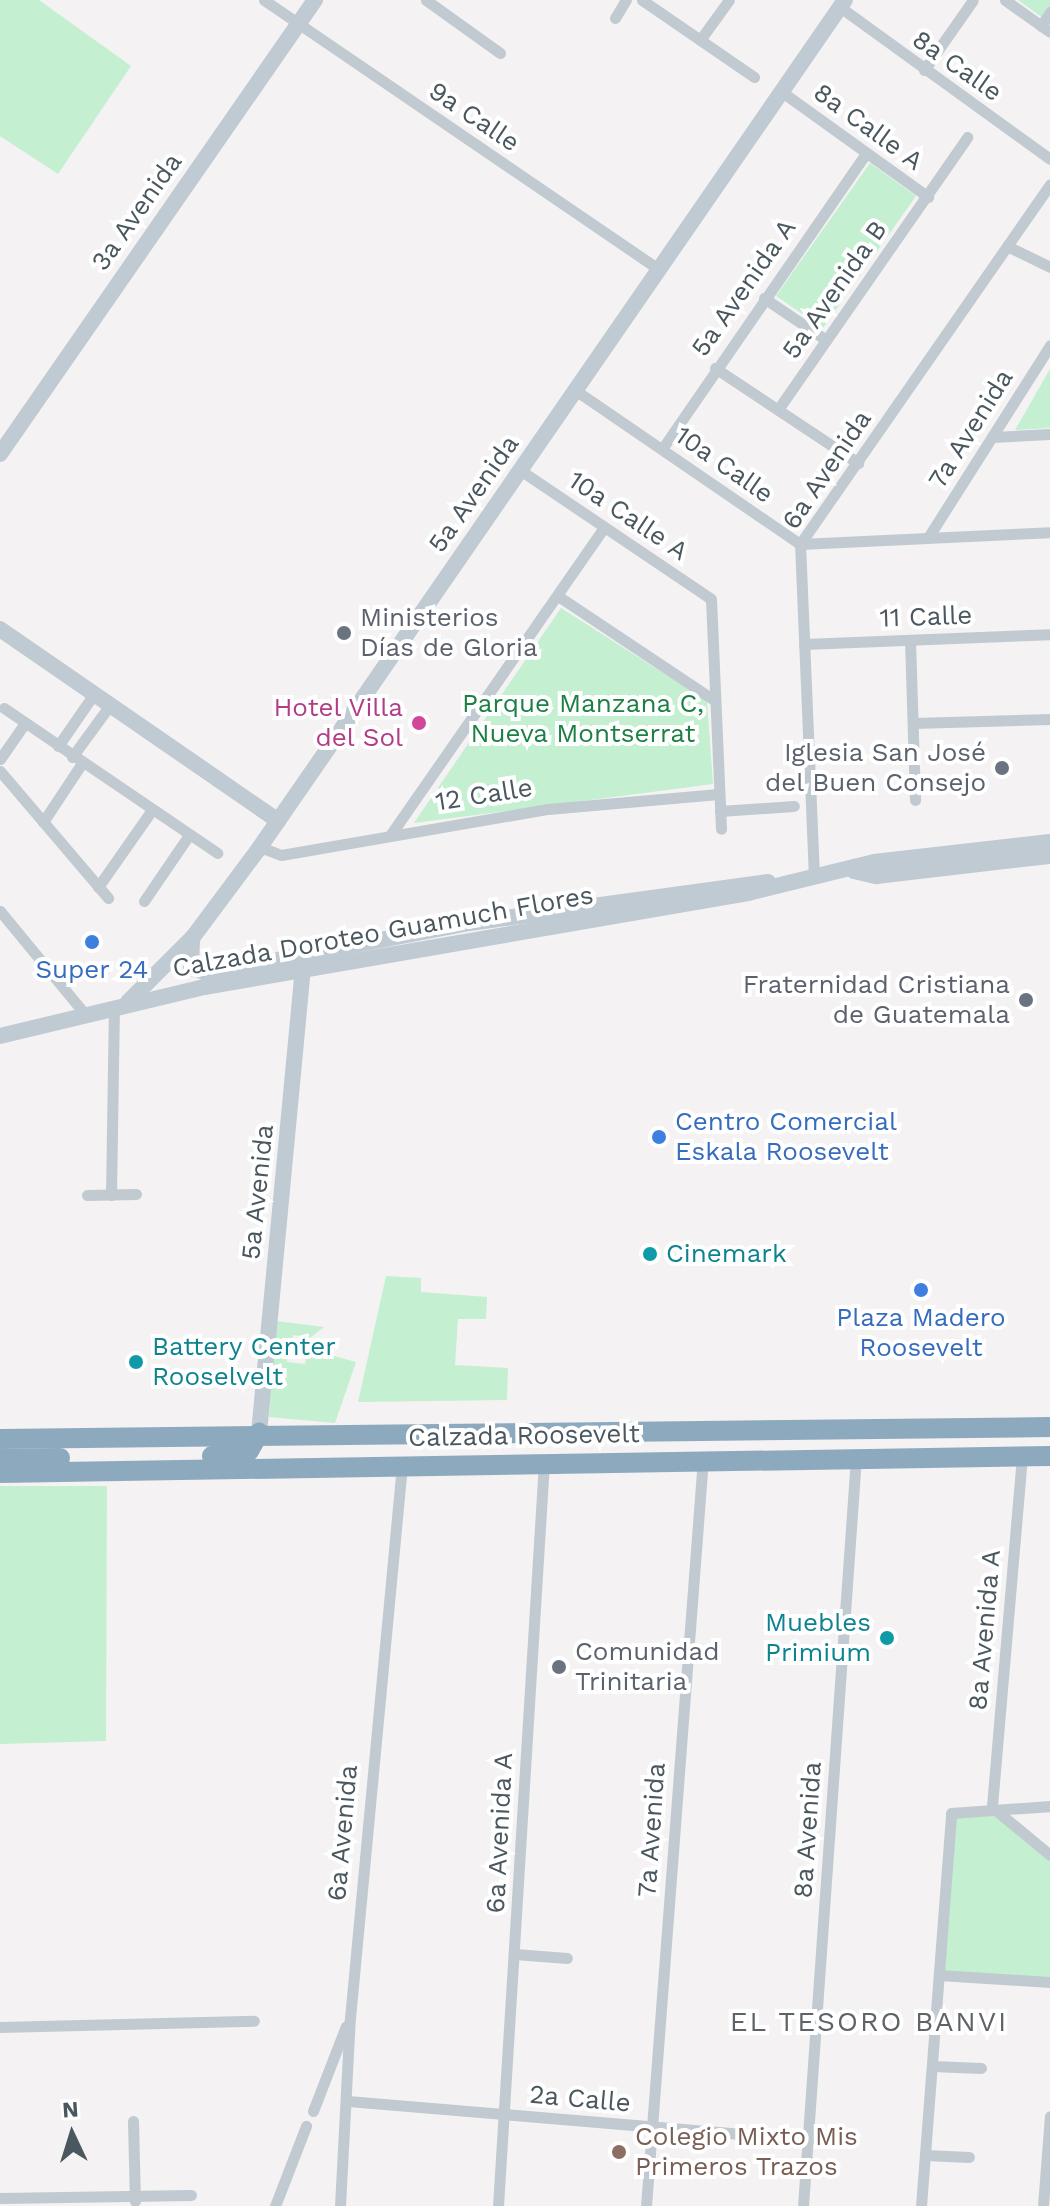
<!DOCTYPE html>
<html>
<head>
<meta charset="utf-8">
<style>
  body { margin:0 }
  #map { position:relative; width:1050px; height:2206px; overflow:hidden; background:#f4f2f2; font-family:"Work Sans",sans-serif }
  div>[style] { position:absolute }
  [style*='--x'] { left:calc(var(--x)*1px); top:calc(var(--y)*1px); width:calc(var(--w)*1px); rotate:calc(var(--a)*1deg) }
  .green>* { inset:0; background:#c4efd1 }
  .street>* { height:11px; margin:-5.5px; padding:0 5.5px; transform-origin:5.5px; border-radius:5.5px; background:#c1cad0 }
  .secondary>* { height:16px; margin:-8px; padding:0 8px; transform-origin:8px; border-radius:8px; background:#bfcad2 }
  .highway>* { height:20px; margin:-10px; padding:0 10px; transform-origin:10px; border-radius:10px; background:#8da9be }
  .dots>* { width:22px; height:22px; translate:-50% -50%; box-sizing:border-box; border:4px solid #fff; border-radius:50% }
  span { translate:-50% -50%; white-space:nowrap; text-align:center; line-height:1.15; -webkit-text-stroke:8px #fff; paint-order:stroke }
  .street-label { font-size:26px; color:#4a575f }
  .worship-label { font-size:26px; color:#5b616d }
  .left { translate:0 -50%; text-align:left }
  .right { translate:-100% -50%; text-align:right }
  .park-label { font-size:26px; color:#1c8045 }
  .hotel-label { font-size:26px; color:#b23c85 }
  .shop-label { font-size:26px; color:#366cbe }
  .culture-label { font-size:26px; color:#0d838f }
  .education-label { font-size:26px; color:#785e54 }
  .neighbourhood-label { font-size:28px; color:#5f6367; letter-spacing:2px }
  .north { position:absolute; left:32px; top:2094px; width:80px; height:80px; -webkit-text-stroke:6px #fff; paint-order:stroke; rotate:356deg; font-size:22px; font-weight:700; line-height:32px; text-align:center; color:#4a575f }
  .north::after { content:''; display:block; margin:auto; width:28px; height:36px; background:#4a575f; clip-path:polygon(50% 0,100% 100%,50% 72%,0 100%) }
</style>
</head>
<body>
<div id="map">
  <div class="green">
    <i style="clip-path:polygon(0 0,39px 0,131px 66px,58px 174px,0 136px)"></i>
    <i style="clip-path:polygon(1018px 0,1050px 0,1050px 7px,1043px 18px)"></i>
    <i style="clip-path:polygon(870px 163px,916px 196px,823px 328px,776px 296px)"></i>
    <i style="clip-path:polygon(1050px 369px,1050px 428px,1015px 430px)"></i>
    <i style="clip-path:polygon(561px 608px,707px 701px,713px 784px,414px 823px)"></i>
    <i style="clip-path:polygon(386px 1276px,421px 1278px,421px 1292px,487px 1297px,486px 1319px,458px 1319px,455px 1365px,508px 1368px,507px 1400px,358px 1402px)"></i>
    <i style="clip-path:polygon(276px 1321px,324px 1327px,310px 1338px,293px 1335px,287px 1362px,305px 1364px,308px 1349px,356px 1362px,335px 1423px,269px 1417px)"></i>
    <i style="clip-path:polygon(0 1486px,107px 1486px,106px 1741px,0 1744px)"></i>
    <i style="clip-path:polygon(990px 1811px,1050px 1860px,1050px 1978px,944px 1972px,955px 1814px)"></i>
  </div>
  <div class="street">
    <i style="--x:264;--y:0;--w:478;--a:34.3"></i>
    <i style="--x:426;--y:0;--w:91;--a:35.6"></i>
    <i style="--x:642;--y:0;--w:136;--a:34.5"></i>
    <i style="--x:1005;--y:0;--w:55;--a:35.4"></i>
    <i style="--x:840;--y:7;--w:259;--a:35.9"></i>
    <i style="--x:615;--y:18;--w:21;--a:-59"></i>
    <i style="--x:1041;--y:26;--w:17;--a:-57"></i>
    <i style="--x:700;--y:40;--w:49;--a:-54.1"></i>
    <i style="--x:924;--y:70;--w:85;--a:-55"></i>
    <i style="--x:782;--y:92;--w:180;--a:35.7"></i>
    <i style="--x:1007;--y:246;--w:48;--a:26"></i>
    <i style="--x:764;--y:298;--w:75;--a:34.1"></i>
    <i style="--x:715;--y:368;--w:172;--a:33.6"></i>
    <i style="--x:575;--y:390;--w:273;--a:34.4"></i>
    <i style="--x:800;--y:544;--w:250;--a:-2.7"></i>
    <i style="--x:779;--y:408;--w:330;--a:-55.2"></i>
    <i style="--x:992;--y:437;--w:58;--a:-3"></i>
    <i style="--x:662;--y:449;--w:357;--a:-55.4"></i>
    <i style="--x:520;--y:470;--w:230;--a:34"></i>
    <i style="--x:711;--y:599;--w:230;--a:87.5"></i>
    <i style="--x:929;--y:536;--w:226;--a:-57.6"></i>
    <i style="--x:558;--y:596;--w:187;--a:33.7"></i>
    <i style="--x:910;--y:640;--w:160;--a:88.2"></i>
    <i style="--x:804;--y:644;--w:246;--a:-2.3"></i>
    <i style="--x:4;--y:708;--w:258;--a:34.2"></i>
    <i style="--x:913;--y:723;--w:137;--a:-1.7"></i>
    <i style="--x:58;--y:746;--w:63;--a:-55.3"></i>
    <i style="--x:72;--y:757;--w:64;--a:-53.8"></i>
    <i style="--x:0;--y:759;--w:44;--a:-55.2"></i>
    <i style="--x:0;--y:771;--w:167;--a:49.6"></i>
    <i style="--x:720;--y:811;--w:74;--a:-3.9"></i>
    <i style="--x:43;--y:822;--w:71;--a:-56.5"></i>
    <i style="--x:391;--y:834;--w:373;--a:-55.2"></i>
    <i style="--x:260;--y:847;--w:22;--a:21"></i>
    <i style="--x:281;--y:855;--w:271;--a:-9.8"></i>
    <i style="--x:548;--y:809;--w:171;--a:-5"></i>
    <i style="--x:814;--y:877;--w:333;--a:-92.4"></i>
    <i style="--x:800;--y:544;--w:438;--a:-55.2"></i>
    <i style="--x:98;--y:887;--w:94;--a:-55"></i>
    <i style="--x:144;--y:901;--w:80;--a:-55.7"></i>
    <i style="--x:0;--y:911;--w:134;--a:50.5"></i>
    <i style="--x:87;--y:1195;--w:49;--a:-1.2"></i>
    <i style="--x:111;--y:1195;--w:189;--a:-89.1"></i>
    <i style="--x:1022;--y:1456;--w:352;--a:94.9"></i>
    <i style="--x:992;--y:1807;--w:75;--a:39.6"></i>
    <i style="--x:515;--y:1954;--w:52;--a:4.4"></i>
    <i style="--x:939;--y:1975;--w:111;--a:3.6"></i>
    <i style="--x:0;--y:2027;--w:254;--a:-1.4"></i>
    <i style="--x:932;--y:2066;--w:49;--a:2.3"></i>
    <i style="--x:348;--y:2101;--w:463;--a:4.8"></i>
    <i style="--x:313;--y:2111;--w:91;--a:-68.8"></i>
    <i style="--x:133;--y:2121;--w:80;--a:88.6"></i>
    <i style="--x:925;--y:2155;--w:44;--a:2.6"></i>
    <i style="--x:0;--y:2198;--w:191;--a:-0.9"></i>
    <i style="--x:275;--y:2206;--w:86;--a:-68.8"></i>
    <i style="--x:340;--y:2206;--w:188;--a:-87"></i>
    <i style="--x:350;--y:2018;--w:555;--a:-84.63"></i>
    <i style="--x:498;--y:2206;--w:745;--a:-86.46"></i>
    <i style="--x:646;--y:2206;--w:750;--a:-85.64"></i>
    <i style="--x:803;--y:2206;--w:750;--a:-85.95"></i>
    <i style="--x:921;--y:2206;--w:394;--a:-85.6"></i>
    <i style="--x:951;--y:1813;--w:99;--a:-4"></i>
    <i style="--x:1043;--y:2206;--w:90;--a:-85.6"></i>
  </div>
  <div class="secondary">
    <i style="--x:0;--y:454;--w:553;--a:-55.25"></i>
    <i style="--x:0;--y:629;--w:338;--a:34.6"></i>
    <i style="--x:854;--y:871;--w:23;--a:13"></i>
    <i style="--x:876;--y:876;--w:175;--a:-6.6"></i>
    <i style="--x:192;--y:939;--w:29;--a:92"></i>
    <i style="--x:191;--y:968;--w:19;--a:16"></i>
    <i style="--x:209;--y:973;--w:265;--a:-10.9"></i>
    <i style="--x:469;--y:923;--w:302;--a:-7.8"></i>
    <i style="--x:128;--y:1002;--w:92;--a:-45"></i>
    <i style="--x:193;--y:937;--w:112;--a:-53.3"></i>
    <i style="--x:260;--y:847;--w:1029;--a:-55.37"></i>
    <i style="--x:0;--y:1036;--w:210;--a:-13.5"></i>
    <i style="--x:204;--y:987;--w:552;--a:-9.8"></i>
    <i style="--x:748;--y:893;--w:130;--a:-13.8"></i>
    <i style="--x:874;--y:862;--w:177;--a:-6.5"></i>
    <i style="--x:259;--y:1433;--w:474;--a:-84.6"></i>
  </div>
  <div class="highway">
    <i style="--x:0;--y:1439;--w:1050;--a:-0.65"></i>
    <i style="--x:212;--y:1456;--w:37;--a:-8"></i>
    <i style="--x:249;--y:1451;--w:21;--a:-61"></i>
    <i style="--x:0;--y:1459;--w:60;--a:-1"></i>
    <i style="--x:0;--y:1473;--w:1050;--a:-0.93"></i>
  </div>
  <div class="dots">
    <i style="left:344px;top:633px;background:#6b7280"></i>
    <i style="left:419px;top:723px;background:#d1479c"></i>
    <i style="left:1002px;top:768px;background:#6b7280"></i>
    <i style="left:92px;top:942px;background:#3f7fe0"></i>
    <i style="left:1026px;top:1000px;background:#6b7280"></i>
    <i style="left:659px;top:1137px;background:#3f7fe0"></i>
    <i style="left:650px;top:1254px;background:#0f9aa8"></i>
    <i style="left:921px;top:1290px;background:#3f7fe0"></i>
    <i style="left:136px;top:1362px;background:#0f9aa8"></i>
    <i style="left:887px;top:1638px;background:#0f9aa8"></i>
    <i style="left:559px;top:1667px;background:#6b7280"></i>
    <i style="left:619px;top:2152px;background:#8d6e63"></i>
  </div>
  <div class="street-label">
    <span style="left:957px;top:66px;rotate:35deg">8a Calle</span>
    <span style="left:474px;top:117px;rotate:34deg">9a Calle</span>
    <span style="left:868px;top:127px;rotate:36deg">8a Calle A</span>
    <span style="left:137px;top:212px;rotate:-55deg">3a Avenida</span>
    <span style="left:744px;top:288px;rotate:-55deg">5a Avenida A</span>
    <span style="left:835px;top:290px;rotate:-55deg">5a Avenida B</span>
    <span style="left:971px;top:429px;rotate:-58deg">7a Avenida</span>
    <span style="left:724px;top:465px;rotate:35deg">10a Calle</span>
    <span style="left:827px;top:470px;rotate:-56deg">6a Avenida</span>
    <span style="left:474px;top:494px;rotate:-55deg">5a Avenida</span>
    <span style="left:628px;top:516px;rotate:34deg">10a Calle A</span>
    <span style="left:926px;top:617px;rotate:-2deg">11 Calle</span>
    <span style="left:484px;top:795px;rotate:-9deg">12 Calle</span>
    <span style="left:383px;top:932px;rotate:-10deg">Calzada Doroteo Guamuch Flores</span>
    <span style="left:258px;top:1192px;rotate:-84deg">5a Avenida</span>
    <span style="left:524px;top:1436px;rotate:-1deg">Calzada Roosevelt</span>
    <span style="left:985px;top:1630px;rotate:-85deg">8a Avenida A</span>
    <span style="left:652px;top:1830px;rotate:-86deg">7a Avenida</span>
    <span style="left:808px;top:1830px;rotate:-86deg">8a Avenida</span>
    <span style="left:343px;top:1833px;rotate:-85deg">6a Avenida</span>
    <span style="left:500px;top:1833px;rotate:-87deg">6a Avenida A</span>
    <span style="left:580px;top:2099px;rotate:5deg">2a Calle</span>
  </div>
  <div class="worship-label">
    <span class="left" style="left:360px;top:633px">Ministerios<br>Días de Gloria</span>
    <span class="right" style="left:986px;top:768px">Iglesia San José<br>del Buen Consejo</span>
    <span class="right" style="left:1010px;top:1000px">Fraternidad Cristiana<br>de Guatemala</span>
    <span class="left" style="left:575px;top:1667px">Comunidad<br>Trinitaria</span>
  </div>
  <div class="park-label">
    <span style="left:583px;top:719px">Parque Manzana C,<br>Nueva Montserrat</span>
  </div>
  <div class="hotel-label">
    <span class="right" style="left:403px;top:723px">Hotel Villa<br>del Sol</span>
  </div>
  <div class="shop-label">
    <span style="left:92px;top:970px">Super 24</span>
    <span class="left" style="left:675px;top:1137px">Centro Comercial<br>Eskala Roosevelt</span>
    <span style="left:921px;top:1333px">Plaza Madero<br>Roosevelt</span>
  </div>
  <div class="culture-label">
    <span class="left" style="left:666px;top:1254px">Cinemark</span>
    <span class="left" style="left:152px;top:1362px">Battery Center<br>Rooselvelt</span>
    <span class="right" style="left:871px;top:1638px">Muebles<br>Primium</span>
  </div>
  <div class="education-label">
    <span class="left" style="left:635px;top:2152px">Colegio Mixto Mis<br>Primeros Trazos</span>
  </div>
  <div class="neighbourhood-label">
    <span style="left:869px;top:2022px">EL TESORO BANVI</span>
  </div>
  <div class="north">N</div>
</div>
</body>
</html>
